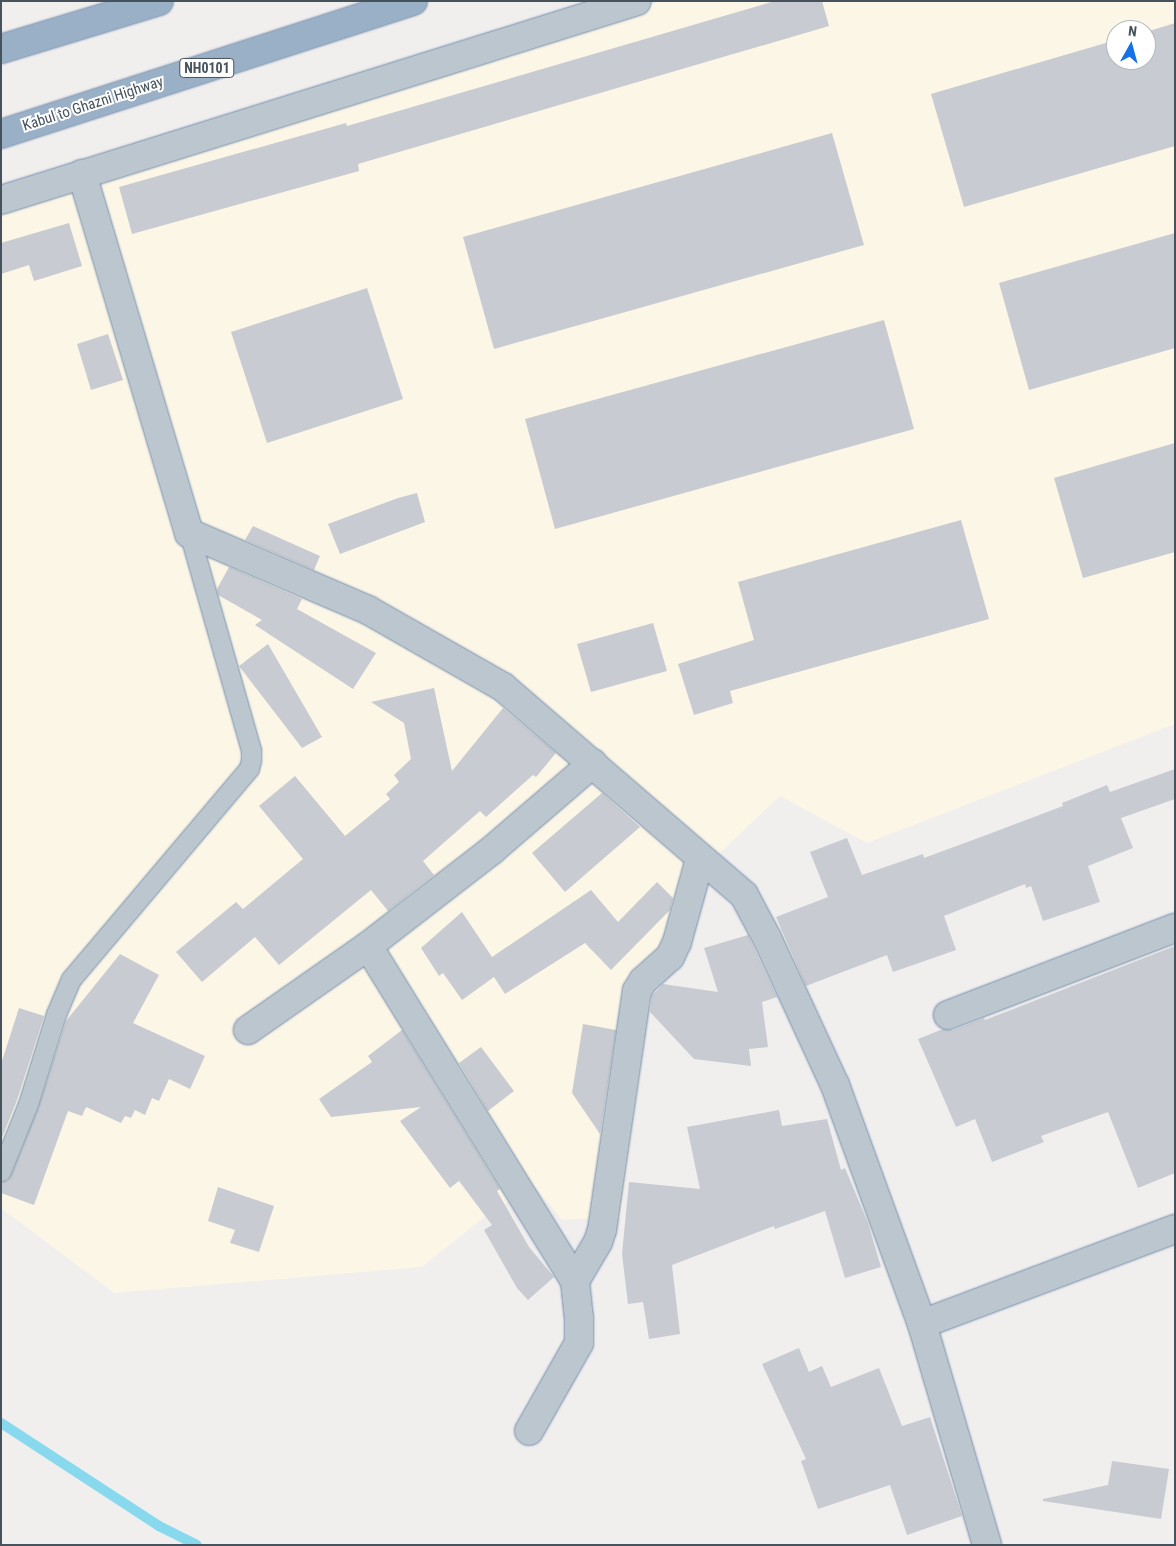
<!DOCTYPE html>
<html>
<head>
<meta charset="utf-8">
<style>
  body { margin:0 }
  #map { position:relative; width:1176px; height:1546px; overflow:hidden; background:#f1eeee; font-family:"Roboto Condensed",sans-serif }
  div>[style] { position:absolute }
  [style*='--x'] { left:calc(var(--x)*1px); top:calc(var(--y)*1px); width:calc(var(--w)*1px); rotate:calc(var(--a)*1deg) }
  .commercial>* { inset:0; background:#fcf6e7 }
  .stream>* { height:10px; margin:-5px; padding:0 5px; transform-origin:5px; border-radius:5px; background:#88d9ee }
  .building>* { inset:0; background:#c8cbd1 }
  .roads { filter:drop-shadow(0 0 1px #708caa) drop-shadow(0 0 1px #708caa) }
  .service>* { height:19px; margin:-9.5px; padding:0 9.5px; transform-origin:9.5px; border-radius:9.5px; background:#bcc6ce }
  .minor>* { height:28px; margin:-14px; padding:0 14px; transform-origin:14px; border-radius:14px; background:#bcc6ce }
  .tertiary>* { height:28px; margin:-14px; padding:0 14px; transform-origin:14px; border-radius:14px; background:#bcc6ce }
  .trunk>* { height:28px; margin:-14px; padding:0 14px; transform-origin:14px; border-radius:14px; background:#99b0c6 }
  span { translate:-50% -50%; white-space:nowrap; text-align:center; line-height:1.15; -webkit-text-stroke:4px #fff; paint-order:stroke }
  .shield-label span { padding:1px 4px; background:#fff; border:1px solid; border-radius:4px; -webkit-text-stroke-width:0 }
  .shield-label { font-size:14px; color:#46525c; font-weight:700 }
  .street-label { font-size:15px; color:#46525c }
  .frame { position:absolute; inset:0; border:2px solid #46525c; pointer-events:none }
  .north { position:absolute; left:1106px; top:20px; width:50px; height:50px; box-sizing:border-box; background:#fff; border:1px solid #b5babe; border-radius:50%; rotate:7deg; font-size:14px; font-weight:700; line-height:20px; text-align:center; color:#46525c }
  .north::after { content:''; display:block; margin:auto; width:18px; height:22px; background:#1571e5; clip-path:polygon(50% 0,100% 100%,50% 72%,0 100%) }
</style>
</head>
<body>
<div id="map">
  <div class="commercial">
    <i style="clip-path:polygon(evenodd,662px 1px,1175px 1px,1175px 724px,867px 843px,780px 796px,705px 867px,652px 985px,621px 1217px,562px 1220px,536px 1188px,497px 1207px,422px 1267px,114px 1293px,1px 1208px,1px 203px,662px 1px,1116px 30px,1146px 30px,1146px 60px,1116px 60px,1116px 30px)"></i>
  </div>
  <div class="stream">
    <i style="--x:1;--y:1423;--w:189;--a:33.1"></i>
    <i style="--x:159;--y:1526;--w:42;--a:26.6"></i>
  </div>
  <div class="building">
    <i style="clip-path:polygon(775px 1px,822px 1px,829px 26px,358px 164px,359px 171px,132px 234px,119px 187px,346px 123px,347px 126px)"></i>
    <i style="clip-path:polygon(1175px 23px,1175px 146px,964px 207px,931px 94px,1116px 40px,1116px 60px,1146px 60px,1146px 32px)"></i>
    <i style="clip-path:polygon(832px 133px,864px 245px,494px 349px,463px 237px)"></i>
    <i style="clip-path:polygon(69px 223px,82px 266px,34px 281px,29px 265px,1px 274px,1px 243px)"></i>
    <i style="clip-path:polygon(1175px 233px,1175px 348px,1029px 390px,999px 283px)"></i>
    <i style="clip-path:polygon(367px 288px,403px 399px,267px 443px,231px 332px)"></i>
    <i style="clip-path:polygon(884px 320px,914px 429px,555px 529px,525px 419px)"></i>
    <i style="clip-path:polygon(108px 334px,123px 380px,91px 390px,77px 344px)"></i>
    <i style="clip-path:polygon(1175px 443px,1175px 552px,1083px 578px,1054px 478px)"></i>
    <i style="clip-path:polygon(417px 493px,425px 522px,340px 554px,328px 524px,398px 498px)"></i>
    <i style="clip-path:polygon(961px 520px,989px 619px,730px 691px,733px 703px,694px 715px,678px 664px,754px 640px,738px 582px)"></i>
    <i style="clip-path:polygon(253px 526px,320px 556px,314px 570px,245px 540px)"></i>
    <i style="clip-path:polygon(229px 567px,302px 599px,297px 609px,376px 653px,353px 689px,255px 625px,262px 620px,218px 595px,217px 589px)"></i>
    <i style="clip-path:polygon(653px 623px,667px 671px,591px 692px,577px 644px)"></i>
    <i style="clip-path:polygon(268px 644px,322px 737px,302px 748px,239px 666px)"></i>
    <i style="clip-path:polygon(434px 688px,452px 771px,503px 708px,556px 753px,536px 777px,533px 775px,486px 817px,480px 811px,423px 861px,434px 875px,388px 911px,371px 890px,279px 965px,255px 937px,202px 982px,176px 952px,236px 902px,243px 909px,303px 859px,259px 806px,295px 776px,345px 836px,390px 799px,386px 794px,399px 782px,394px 775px,411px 759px,404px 723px,371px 702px)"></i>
    <i style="clip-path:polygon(1175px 769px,1175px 799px,1121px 818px,1133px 848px,1088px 866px,1100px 902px,1043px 921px,1031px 886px,1026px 888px,1025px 884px,944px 916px,956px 950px,893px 972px,887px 955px,806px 986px,776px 917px,828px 897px,810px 852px,847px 838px,862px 875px,923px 854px,924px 858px,989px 834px,1063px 806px,1062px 803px,1107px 785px,1110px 792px)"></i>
    <i style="clip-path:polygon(602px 793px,640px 827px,565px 892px,532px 853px)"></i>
    <i style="clip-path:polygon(657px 882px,673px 898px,670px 910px,611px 970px,585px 943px,505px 994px,494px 977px,462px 1000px,443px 973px,439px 976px,421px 948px,462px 912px,492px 957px,591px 890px,618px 922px)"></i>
    <i style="clip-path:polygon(748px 935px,777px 997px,762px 1002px,768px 1047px,749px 1049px,751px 1066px,694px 1059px,650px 1012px,652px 996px,663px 984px,718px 992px,704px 948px)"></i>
    <i style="clip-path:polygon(1175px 946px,1175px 1173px,1138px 1188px,1108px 1112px,1041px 1136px,1044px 1142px,992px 1162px,975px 1119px,956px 1127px,918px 1039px,943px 1029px,953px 1030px,984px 1018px,985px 1020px)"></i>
    <i style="clip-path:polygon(120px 954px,159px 975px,133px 1023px,205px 1056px,190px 1089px,169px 1079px,159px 1101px,152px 1098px,145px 1115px,135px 1110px,131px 1118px,125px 1116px,121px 1123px,86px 1107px,82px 1116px,68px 1111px,34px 1205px,1px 1193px,1px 1182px,8px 1180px,11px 1175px,38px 1108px,66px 1021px)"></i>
    <i style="clip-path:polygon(19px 1008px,44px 1016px,17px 1100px,1px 1140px,1px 1064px)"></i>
    <i style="clip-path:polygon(583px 1024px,616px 1030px,600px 1134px,572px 1093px)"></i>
    <i style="clip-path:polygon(402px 1030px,500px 1189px,497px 1191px,529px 1247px,554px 1277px,528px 1300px,517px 1288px,484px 1230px,492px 1225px,459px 1181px,450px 1188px,400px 1121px,421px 1107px,331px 1117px,319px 1099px,372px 1062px,368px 1056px)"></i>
    <i style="clip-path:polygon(481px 1047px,514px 1091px,488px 1111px,459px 1063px)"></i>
    <i style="clip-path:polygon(779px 1110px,782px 1126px,827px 1119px,841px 1170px,845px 1168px,868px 1223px,881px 1267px,845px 1278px,825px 1211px,775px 1229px,774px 1226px,672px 1265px,680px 1334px,649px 1339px,643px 1302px,628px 1304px,622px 1254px,629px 1182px,700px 1189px,687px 1127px)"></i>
    <i style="clip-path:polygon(218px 1187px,274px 1206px,259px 1252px,230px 1243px,235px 1230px,208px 1221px)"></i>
    <i style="clip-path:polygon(799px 1348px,809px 1372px,822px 1366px,831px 1387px,879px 1368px,902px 1426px,930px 1417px,962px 1516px,907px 1535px,890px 1485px,818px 1509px,801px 1461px,806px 1459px,762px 1364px)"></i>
    <i style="clip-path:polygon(1112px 1461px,1169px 1469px,1161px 1519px,1043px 1501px,1043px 1499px,1108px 1485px)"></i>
  </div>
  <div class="roads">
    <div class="service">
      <i style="--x:1;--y:1171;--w:72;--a:-68.1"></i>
      <i style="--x:28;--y:1104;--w:94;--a:-72.7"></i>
      <i style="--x:56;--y:1014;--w:38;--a:-67"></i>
      <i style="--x:71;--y:979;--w:276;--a:-49.8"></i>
      <i style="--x:249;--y:768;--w:8;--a:-76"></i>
      <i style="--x:251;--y:760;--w:10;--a:-90"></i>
      <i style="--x:251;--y:750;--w:226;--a:-105.9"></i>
    </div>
    <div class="minor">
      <i style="--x:82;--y:174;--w:375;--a:73.4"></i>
      <i style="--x:189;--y:533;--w:195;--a:23.3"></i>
      <i style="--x:368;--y:610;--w:155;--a:29.7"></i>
      <i style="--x:503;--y:687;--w:318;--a:40.8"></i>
      <i style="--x:744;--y:895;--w:49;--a:61.9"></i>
      <i style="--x:767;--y:938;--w:162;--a:65.2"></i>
      <i style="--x:835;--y:1085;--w:254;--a:70"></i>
      <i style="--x:922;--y:1324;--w:230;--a:73.6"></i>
      <i style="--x:368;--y:946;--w:394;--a:58.3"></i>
      <i style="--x:575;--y:1281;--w:37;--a:84"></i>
      <i style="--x:579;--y:1318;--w:25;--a:90"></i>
      <i style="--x:579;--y:1343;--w:101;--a:119.6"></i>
      <i style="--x:948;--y:1015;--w:243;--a:-21"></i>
      <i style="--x:248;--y:1030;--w:146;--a:-35"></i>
      <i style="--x:368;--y:946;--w:157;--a:-37.7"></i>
      <i style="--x:492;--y:850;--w:133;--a:-40.7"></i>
      <i style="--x:575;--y:1281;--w:45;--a:-59.5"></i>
      <i style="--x:598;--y:1242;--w:13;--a:-72"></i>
      <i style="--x:602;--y:1230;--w:242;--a:-81.7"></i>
      <i style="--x:637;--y:991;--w:12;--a:-59"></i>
      <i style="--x:643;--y:981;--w:36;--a:-42"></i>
      <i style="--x:670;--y:957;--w:17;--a:-65"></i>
      <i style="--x:677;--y:942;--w:86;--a:-74.5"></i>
      <i style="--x:922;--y:1324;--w:270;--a:-20.6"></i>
    </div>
    <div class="tertiary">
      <i style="--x:1;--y:200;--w:666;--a:-17.37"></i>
    </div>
    <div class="trunk">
      <i style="--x:1;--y:49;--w:165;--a:-16.9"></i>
      <i style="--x:1;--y:134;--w:433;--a:-17.9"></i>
    </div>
  </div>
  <div class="shield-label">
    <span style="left:207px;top:68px">NH0101</span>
  </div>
  <div class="street-label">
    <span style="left:93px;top:104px;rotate:-18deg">Kabul to Ghazni Highway</span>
  </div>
  <div class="frame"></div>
  <div class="north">N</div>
</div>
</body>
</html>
